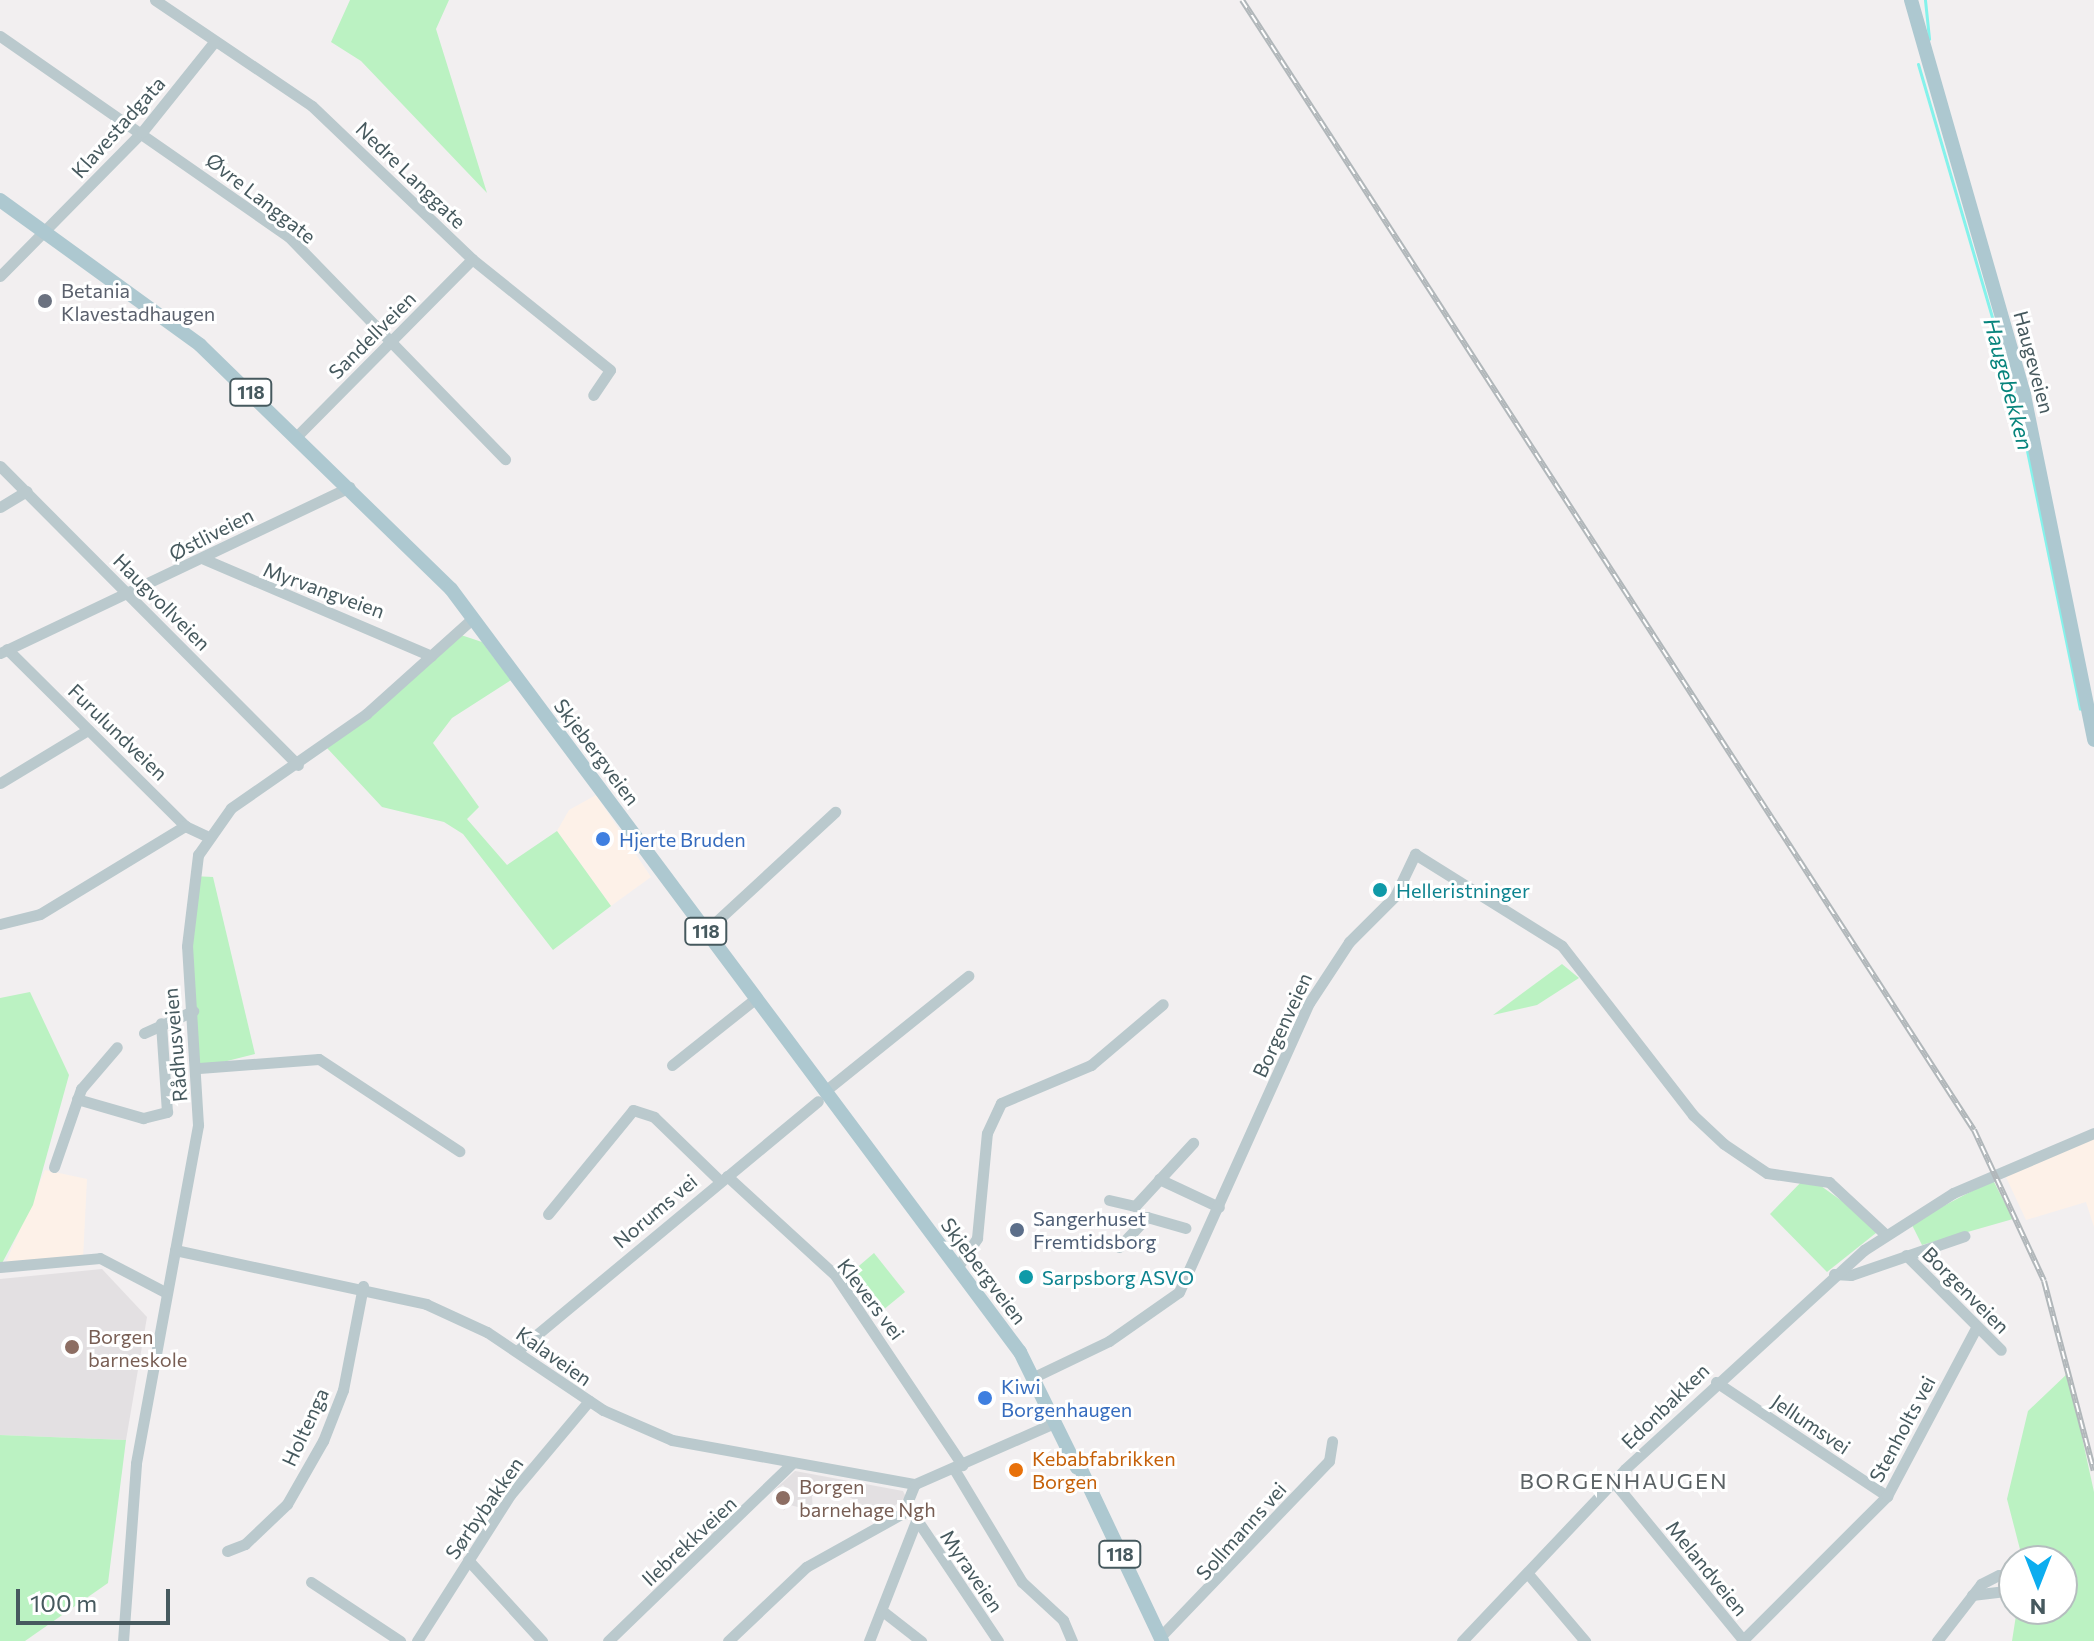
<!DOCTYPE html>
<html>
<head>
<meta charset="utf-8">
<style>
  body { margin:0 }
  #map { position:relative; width:2094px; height:1641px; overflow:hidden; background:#f2eff0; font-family:Commissioner,sans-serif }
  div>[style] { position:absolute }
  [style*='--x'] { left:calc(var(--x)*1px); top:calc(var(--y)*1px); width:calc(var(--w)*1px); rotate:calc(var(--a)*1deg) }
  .commercial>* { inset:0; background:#fdf1e8 }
  .education>* { inset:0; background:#e3e0e2 }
  .green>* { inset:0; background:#bbf2c2 }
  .stream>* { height:3px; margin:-1.5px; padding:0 1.5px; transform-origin:1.5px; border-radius:1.5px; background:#85f2eb }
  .minor>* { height:11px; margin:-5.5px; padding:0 5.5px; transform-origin:5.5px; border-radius:5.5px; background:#bac9cd }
  .major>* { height:14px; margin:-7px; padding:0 7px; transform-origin:7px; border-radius:7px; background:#adc8d0 }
  .rail>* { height:6px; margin-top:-3px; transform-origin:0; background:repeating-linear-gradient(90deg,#fff 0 9px,#b1b7ba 0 18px); box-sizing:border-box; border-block:2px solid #b1b7ba }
  .dots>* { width:22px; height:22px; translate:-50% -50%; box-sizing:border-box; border:4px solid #fff; border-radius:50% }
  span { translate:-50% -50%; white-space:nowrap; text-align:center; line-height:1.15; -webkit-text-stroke:6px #fff; paint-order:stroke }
  .shield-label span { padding:2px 6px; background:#fff; border:2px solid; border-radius:6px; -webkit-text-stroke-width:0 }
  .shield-label { font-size:18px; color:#46595e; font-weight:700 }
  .street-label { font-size:20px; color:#46595e }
  .worship-label { font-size:20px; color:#5b616d }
  .left { translate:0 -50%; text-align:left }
  .shop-label { font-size:20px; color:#366cbe }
  .culture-label { font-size:20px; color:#0d838f }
  .service-label { font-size:20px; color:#4e5e75 }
  .education-label { font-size:20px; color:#785e54 }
  .food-label { font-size:20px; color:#c56008 }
  .water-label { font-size:22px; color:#06847c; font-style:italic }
  .neighbourhood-label { font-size:22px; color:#5b6265; letter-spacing:2px }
  .north { position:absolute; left:1998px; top:1545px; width:80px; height:80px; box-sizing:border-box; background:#fff; border:2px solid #b5bdbf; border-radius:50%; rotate:180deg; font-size:22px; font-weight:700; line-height:32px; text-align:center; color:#46595e }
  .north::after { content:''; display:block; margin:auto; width:28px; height:36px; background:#0dadef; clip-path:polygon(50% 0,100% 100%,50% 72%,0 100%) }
  .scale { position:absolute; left:16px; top:1589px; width:154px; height:36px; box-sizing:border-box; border:4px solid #46595e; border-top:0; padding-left:10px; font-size:24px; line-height:28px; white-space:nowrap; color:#46595e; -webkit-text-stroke:6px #fff; paint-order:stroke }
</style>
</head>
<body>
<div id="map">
  <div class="commercial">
    <i style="clip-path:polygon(596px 795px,651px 877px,611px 906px,557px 831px,569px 810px)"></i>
    <i style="clip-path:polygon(2094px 1138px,2094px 1227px,2086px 1202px,2026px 1220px,2005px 1175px)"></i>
    <i style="clip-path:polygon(45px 1170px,87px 1179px,83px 1259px,4px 1267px)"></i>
  </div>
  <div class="education">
    <i style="clip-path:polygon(102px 1269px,147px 1317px,126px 1440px,0 1435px,0 1279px)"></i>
    <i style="clip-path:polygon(795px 1471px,903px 1491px,906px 1497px,881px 1516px,831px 1486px,812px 1496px,813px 1511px,790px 1505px,783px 1511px,793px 1495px,783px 1485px,771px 1493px)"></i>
  </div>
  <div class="green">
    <i style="clip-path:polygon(350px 0,449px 0,436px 29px,487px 193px,361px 61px,331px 42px)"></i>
    <i style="clip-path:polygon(455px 633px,482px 642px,511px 680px,452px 718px,433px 743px,479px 807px,467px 819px,507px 865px,557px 831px,611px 906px,553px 950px,463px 834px,444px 822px,382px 807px,327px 748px)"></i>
    <i style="clip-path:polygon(193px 876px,213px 877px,255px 1054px,199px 1068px,187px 971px)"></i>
    <i style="clip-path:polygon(1562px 964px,1579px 978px,1537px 1005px,1493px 1015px)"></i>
    <i style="clip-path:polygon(30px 992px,69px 1075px,33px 1205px,0 1267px,0 998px)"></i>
    <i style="clip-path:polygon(1807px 1176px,1881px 1229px,1827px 1272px,1770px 1214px)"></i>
    <i style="clip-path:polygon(1993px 1180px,2013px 1219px,1922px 1245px,1911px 1223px)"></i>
    <i style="clip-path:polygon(874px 1253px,905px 1292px,877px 1315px,846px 1277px)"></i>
    <i style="clip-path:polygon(2068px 1373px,2094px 1492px,2094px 1641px,2012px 1641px,2017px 1609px,2062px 1609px,2062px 1561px,2023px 1561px,2007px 1499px,2028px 1411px)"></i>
    <i style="clip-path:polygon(0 1435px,126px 1440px,108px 1583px,25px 1641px,0 1641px)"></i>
  </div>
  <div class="stream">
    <i style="--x:1925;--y:0;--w:39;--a:84"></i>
    <i style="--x:1918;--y:64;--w:352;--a:73.7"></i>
    <i style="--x:2017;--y:402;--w:313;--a:78.4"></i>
  </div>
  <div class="minor">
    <i style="--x:155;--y:0;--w:189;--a:34"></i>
    <i style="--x:312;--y:106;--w:221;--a:43.7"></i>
    <i style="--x:472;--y:259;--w:177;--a:38.8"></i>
    <i style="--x:610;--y:370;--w:30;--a:124"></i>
    <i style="--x:0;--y:36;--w:352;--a:34.8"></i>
    <i style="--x:289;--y:237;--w:310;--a:45.8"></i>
    <i style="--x:0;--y:276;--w:202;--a:-45.4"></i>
    <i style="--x:142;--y:132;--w:115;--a:-51.3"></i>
    <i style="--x:297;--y:436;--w:249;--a:-45.3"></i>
    <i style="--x:0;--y:466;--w:422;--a:45.1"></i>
    <i style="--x:0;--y:507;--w:31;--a:-31"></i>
    <i style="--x:204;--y:559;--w:247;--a:23.1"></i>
    <i style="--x:7;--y:649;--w:251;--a:44.8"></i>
    <i style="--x:185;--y:826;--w:23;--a:25"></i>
    <i style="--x:0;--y:653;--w:387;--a:-25.4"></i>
    <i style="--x:0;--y:783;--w:103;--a:-31.1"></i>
    <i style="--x:0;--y:924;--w:41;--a:-14"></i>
    <i style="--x:40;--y:914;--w:170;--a:-31.3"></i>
    <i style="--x:706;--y:931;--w:176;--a:-42.7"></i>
    <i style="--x:144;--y:1033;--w:54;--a:-24.2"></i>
    <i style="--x:672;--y:1065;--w:106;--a:-38.5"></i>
    <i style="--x:199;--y:1068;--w:120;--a:-4.3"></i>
    <i style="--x:319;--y:1059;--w:168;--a:33.3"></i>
    <i style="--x:825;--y:1091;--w:184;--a:-38.8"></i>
    <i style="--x:77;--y:1099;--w:69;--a:16.1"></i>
    <i style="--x:143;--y:1118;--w:25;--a:-14"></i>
    <i style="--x:167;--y:1112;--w:89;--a:-93.9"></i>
    <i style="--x:54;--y:1167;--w:83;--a:-70.9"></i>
    <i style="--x:81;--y:1089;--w:55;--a:-49.4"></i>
    <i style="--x:727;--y:1176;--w:147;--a:42.5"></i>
    <i style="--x:835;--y:1275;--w:229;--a:56.2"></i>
    <i style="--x:1159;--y:1179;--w:66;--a:25"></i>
    <i style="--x:1109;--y:1200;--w:27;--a:13"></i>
    <i style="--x:1135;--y:1206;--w:86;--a:-47.4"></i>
    <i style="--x:548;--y:1214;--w:134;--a:-50.7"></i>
    <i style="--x:633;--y:1110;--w:22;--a:18"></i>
    <i style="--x:654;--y:1117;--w:92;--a:44.1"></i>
    <i style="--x:1119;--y:1247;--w:41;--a:-47"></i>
    <i style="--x:1147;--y:1217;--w:40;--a:16"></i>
    <i style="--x:175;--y:1250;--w:257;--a:12.1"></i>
    <i style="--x:426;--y:1304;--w:67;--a:24.7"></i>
    <i style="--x:487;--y:1332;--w:140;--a:33.9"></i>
    <i style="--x:603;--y:1410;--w:75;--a:23.5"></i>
    <i style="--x:672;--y:1440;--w:247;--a:10.3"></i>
    <i style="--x:1906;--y:1255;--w:134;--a:45"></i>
    <i style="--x:0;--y:1267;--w:100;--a:-5.1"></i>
    <i style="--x:100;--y:1258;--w:73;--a:27.6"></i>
    <i style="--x:957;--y:1268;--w:36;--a:-56"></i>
    <i style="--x:977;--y:1238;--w:105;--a:-84.6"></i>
    <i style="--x:987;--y:1133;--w:33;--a:-65"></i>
    <i style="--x:1001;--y:1103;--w:98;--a:-22.9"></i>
    <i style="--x:1091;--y:1065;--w:94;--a:-40.3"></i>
    <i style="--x:1834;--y:1274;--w:17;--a:3"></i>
    <i style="--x:1851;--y:1275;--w:120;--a:-19"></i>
    <i style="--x:517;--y:1351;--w:391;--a:-39.7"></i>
    <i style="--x:1034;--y:1377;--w:83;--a:-25.6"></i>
    <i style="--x:1109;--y:1341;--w:85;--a:-35"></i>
    <i style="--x:1179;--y:1292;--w:317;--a:-65.8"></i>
    <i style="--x:1309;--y:1003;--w:73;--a:-56.7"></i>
    <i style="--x:1349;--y:942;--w:65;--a:-45"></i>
    <i style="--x:1395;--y:896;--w:47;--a:-64.5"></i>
    <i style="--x:1415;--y:854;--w:173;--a:32"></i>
    <i style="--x:1562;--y:946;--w:214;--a:52.2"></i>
    <i style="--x:1693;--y:1115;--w:42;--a:43.1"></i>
    <i style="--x:1724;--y:1144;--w:52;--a:34"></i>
    <i style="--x:1767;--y:1173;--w:63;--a:8.3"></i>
    <i style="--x:1829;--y:1182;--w:76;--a:42.9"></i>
    <i style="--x:1716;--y:1382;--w:206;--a:33.7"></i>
    <i style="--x:954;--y:1469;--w:132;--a:59"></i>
    <i style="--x:1022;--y:1582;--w:56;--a:42.8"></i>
    <i style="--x:1063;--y:1620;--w:23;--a:67"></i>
    <i style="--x:1613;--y:1481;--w:207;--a:50.7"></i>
    <i style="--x:909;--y:1508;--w:160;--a:56.2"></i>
    <i style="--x:227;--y:1551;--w:19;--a:-21"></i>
    <i style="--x:245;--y:1544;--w:58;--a:-43.6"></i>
    <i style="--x:287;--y:1504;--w:73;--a:-60.3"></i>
    <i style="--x:323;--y:1441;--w:55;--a:-68.6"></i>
    <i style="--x:343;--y:1390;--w:106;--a:-79.1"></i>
    <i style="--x:468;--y:1560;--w:110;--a:47.6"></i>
    <i style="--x:1529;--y:1575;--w:87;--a:49.7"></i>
    <i style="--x:311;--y:1582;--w:107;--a:33.5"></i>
    <i style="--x:1972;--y:1595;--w:42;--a:-6.8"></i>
    <i style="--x:885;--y:1613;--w:46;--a:37.9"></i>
    <i style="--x:1160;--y:1637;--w:244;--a:-46.2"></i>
    <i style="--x:1329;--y:1461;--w:20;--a:-81"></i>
    <i style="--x:123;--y:1641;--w:178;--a:-85.8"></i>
    <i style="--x:136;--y:1463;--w:344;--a:-79.6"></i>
    <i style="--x:198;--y:1125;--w:179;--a:-93.5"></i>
    <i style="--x:187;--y:946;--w:92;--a:-83.1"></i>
    <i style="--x:198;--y:855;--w:57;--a:-54.9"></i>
    <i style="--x:231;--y:808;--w:165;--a:-34.8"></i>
    <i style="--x:366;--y:714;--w:144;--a:-41.9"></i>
    <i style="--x:417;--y:1641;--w:173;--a:-57.5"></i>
    <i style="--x:510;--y:1495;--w:123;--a:-50"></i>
    <i style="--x:608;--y:1641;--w:255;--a:-44"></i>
    <i style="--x:728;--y:1641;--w:108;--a:-43.5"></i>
    <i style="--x:806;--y:1567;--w:111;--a:-29.1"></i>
    <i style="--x:903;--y:1513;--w:31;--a:-68"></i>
    <i style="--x:915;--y:1484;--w:152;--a:-23.7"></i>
    <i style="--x:869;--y:1641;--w:129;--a:-68.6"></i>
    <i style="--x:1462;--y:1641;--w:237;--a:-46.5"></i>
    <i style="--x:1625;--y:1469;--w:324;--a:-42.5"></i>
    <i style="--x:1864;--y:1250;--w:106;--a:-32.6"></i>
    <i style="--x:1953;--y:1193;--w:153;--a:-23.1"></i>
    <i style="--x:1742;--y:1641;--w:205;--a:-45"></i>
    <i style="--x:1887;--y:1496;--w:192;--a:-62.1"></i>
    <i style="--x:1937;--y:1641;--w:72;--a:-52.3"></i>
    <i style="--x:1981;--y:1584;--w:20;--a:-27"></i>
    <i style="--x:1999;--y:1575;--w:16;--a:22"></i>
  </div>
  <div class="major">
    <i style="--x:1911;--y:0;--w:411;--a:74"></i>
    <i style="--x:2024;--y:395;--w:352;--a:78.5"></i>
    <i style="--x:0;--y:200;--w:247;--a:35.9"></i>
    <i style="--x:200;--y:345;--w:350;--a:44.2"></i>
    <i style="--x:451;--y:589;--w:952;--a:53.29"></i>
    <i style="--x:1020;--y:1352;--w:129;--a:63.8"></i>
    <i style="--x:1077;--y:1461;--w:199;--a:64.7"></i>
  </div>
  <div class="rail">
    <i style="--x:1242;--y:0;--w:1346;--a:57.07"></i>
    <i style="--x:1974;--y:1130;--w:166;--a:65.1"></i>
    <i style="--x:2044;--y:1281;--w:196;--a:75.3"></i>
  </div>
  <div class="dots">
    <i style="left:45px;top:301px;background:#6b7280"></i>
    <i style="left:603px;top:839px;background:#3f7fe0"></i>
    <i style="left:1380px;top:890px;background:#0f9aa8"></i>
    <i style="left:1017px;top:1230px;background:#5c6f8a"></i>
    <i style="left:1026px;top:1277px;background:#0f9aa8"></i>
    <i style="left:72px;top:1347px;background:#8d6e63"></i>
    <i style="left:985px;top:1398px;background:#3f7fe0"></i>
    <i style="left:1016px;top:1470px;background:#e8710a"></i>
    <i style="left:783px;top:1498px;background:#8d6e63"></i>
  </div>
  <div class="shield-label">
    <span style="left:251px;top:392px">118</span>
    <span style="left:706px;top:931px">118</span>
    <span style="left:1120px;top:1554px">118</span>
  </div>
  <div class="street-label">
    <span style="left:118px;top:127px;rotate:-48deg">Klavestadgata</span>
    <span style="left:411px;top:175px;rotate:44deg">Nedre Langgate</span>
    <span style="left:261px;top:198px;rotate:38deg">Øvre Langgate</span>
    <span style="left:372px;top:335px;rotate:-45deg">Sandellveien</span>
    <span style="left:2034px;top:362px;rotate:75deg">Haugeveien</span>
    <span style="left:211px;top:534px;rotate:-27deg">Østliveien</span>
    <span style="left:324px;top:590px;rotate:20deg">Myrvangveien</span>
    <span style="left:162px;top:602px;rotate:45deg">Haugvollveien</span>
    <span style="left:118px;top:732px;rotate:44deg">Furulundveien</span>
    <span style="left:597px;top:752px;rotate:53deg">Skjebergveien</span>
    <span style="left:1282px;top:1025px;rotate:-65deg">Borgenveien</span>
    <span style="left:175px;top:1045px;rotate:-95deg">Rådhusveien</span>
    <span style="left:655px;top:1211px;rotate:-40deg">Norums vei</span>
    <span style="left:984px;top:1271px;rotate:53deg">Skjebergveien</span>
    <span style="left:1966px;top:1290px;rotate:45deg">Borgenveien</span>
    <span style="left:871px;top:1299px;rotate:53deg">Klevers vei</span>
    <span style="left:554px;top:1356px;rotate:35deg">Kalaveien</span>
    <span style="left:1665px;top:1406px;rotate:-44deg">Edonbakken</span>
    <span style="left:1811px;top:1424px;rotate:34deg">Jellumsvei</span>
    <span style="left:305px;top:1427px;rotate:-65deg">Holtenga</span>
    <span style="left:1902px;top:1429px;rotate:-62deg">Stenholts vei</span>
    <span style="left:484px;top:1508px;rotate:-55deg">Sørbybakken</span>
    <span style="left:1241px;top:1531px;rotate:-48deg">Sollmanns vei</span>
    <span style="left:689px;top:1541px;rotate:-43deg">Ilebrekkveien</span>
    <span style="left:1707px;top:1568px;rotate:51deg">Melandveien</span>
    <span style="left:972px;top:1571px;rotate:56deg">Myraveien</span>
  </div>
  <div class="worship-label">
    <span class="left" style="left:61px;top:302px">Betania<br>Klavestadhaugen</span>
  </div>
  <div class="shop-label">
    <span class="left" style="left:619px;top:839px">Hjerte Bruden</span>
    <span class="left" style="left:1001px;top:1398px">Kiwi<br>Borgenhaugen</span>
  </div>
  <div class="culture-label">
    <span class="left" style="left:1396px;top:890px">Helleristninger</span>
    <span class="left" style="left:1042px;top:1277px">Sarpsborg ASVO</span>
  </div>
  <div class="service-label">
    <span class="left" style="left:1033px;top:1230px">Sangerhuset<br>Fremtidsborg</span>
  </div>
  <div class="education-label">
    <span class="left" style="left:88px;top:1348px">Borgen<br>barneskole</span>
    <span class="left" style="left:799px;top:1498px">Borgen<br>barnehage Ngh</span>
  </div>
  <div class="food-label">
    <span class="left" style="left:1032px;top:1470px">Kebabfabrikken<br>Borgen</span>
  </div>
  <div class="water-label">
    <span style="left:2009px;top:384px;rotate:75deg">Haugebekken</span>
  </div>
  <div class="neighbourhood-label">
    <span style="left:1624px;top:1481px">BORGENHAUGEN</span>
  </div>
  <div class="north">N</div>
  <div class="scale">100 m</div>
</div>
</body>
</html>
